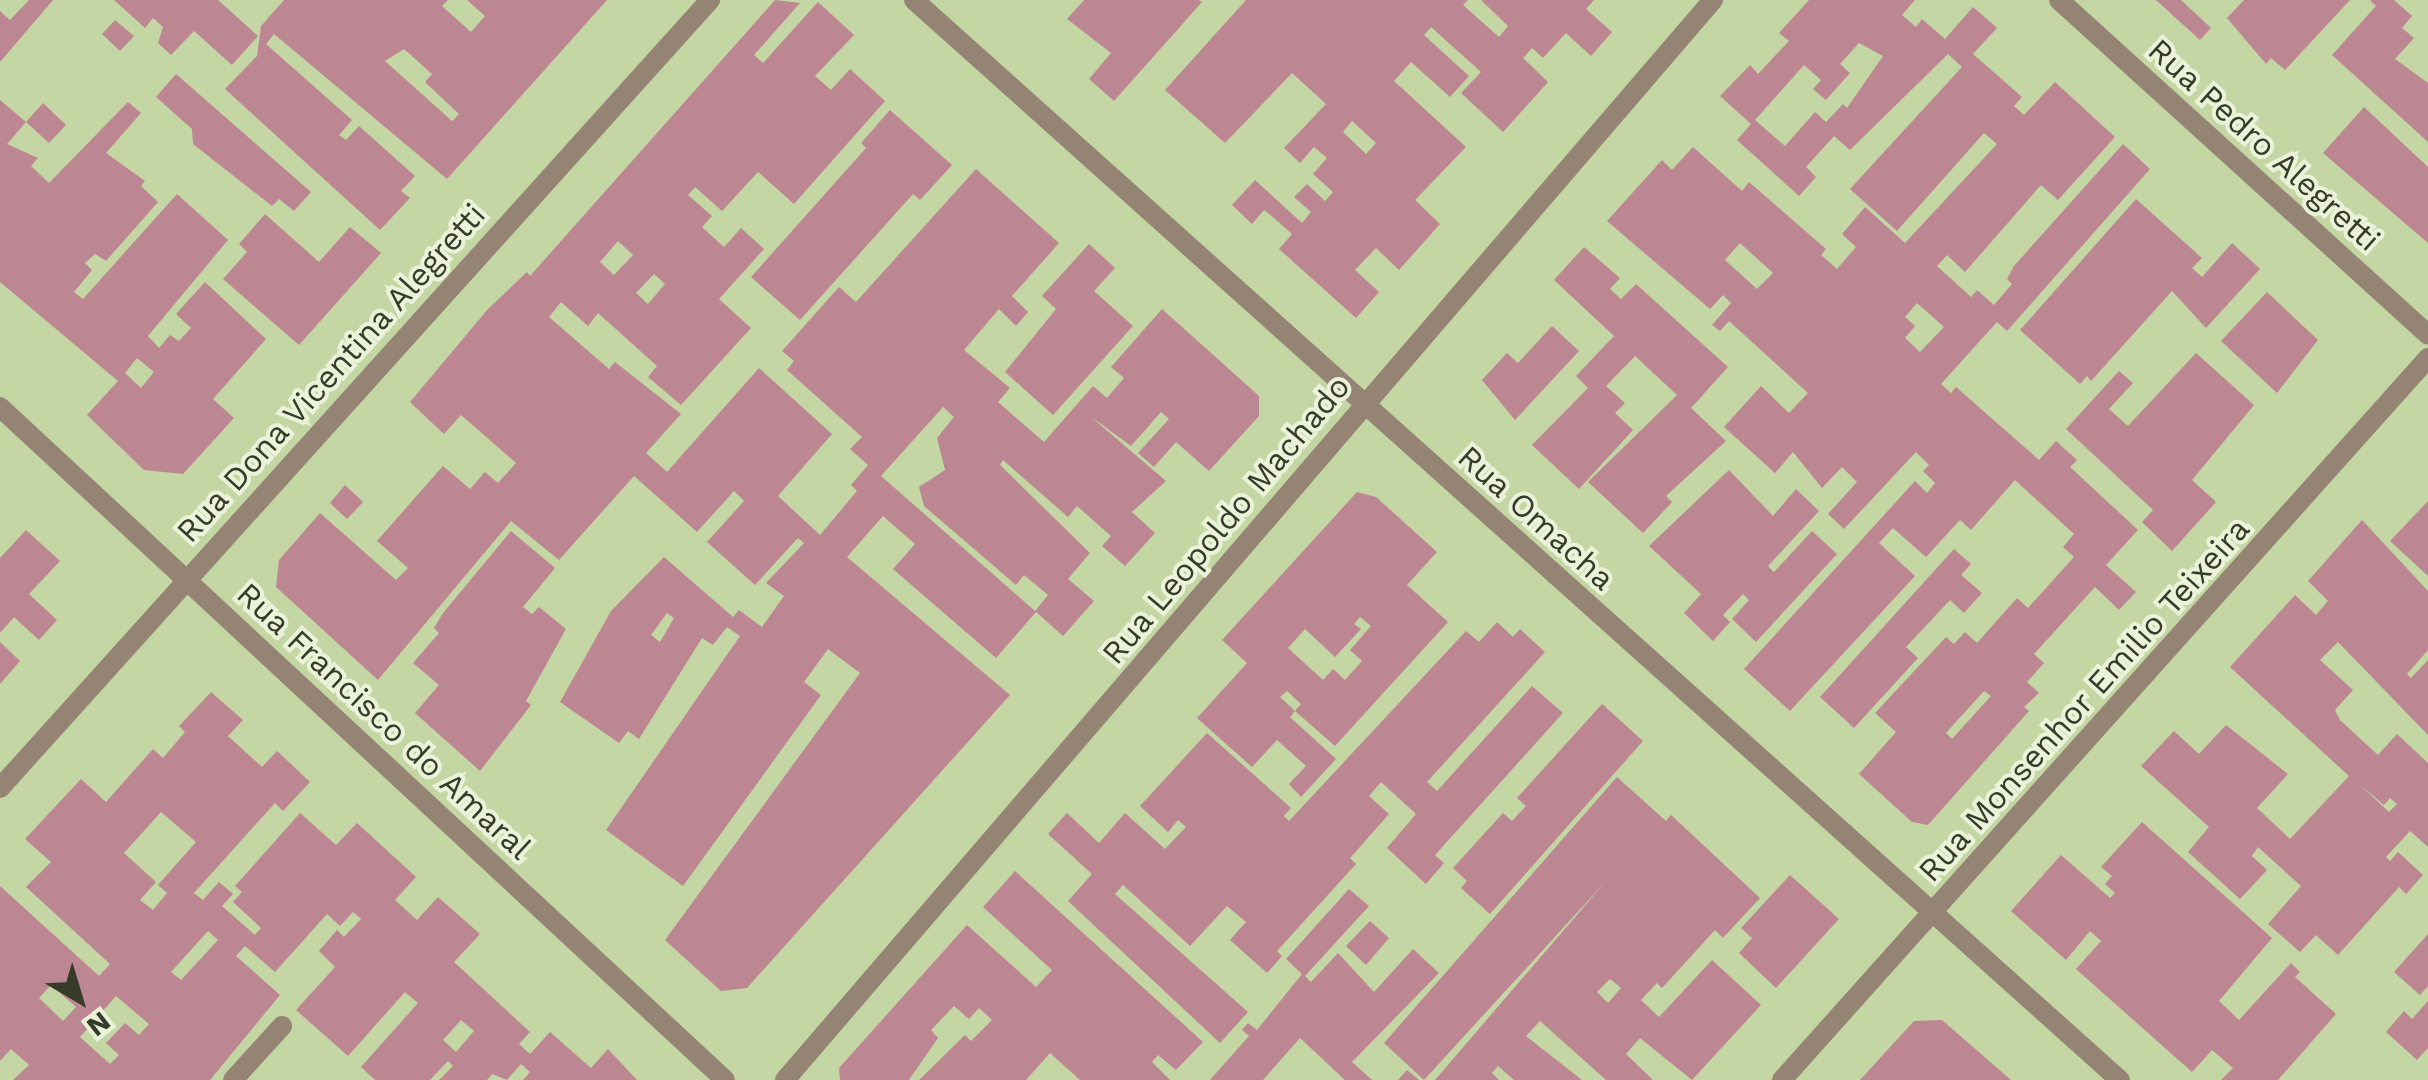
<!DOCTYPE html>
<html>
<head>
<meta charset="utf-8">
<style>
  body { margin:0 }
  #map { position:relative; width:2428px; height:1080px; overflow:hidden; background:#c5d6a5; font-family:"Work Sans",sans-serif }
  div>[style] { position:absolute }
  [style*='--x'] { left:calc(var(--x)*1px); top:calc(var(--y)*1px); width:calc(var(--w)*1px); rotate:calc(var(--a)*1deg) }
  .building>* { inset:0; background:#bc8693 }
  .minor>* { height:20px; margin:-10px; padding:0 10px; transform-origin:10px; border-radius:10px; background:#958374 }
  span { translate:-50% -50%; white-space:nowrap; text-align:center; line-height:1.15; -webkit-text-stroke:8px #eaf3da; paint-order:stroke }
  .street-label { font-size:32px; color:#363c29 }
  .north { position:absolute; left:30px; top:950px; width:100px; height:100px; -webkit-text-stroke:8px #eaf3da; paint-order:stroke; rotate:142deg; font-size:28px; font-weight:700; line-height:40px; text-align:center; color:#363c29 }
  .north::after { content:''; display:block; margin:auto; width:35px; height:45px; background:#363c29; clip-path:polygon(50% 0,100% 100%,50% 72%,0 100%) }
</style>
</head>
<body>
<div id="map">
  <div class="building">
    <i style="clip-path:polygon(29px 0,53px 0,0 62px,0 11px,10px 20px)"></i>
    <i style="clip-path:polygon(114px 0,218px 0,258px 36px,232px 65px,194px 31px,171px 55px,158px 43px,163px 27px,153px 18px,145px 28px)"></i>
    <i style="clip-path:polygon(evenodd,284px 0,448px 0,442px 6px,471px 32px,485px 16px,467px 0,607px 0,447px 179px,274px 34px,266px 44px,352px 120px,339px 135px,346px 140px,359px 126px,415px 176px,401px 191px,410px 198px,380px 230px,225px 89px,257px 56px,261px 26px,284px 0,404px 49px,432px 74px,425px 82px,459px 114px,452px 121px,385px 61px,404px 49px)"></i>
    <i style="clip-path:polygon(evenodd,775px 0,800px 3px,754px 55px,763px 63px,818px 2px,854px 35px,815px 76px,831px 90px,850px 69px,885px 101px,794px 204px,758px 172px,722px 211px,695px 187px,688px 195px,712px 216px,702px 227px,724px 247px,741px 228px,764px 249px,719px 299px,751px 328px,681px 405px,648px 377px,657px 366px,598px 313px,588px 326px,561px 302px,549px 317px,609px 369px,615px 362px,681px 414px,646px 453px,667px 472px,759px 368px,832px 434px,778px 496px,820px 535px,857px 491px,851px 485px,868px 465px,850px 449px,862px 437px,787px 370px,794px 361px,782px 351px,839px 287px,856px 302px,976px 169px,1059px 243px,1012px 296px,1028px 312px,1016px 326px,999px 309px,964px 350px,1010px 388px,998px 402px,1044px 442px,1093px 386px,1107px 398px,1124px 378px,1111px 367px,1162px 309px,1259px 396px,1259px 416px,1209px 471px,1176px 442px,1154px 467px,1138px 453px,1169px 419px,1161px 412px,1131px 446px,1090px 416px,1166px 481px,1132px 512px,1155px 533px,1125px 566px,1102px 546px,1111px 536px,1077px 506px,1068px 517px,1003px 460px,1000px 465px,1090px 553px,1068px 579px,1094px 601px,1063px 636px,1036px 612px,996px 658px,893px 569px,915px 544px,883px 516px,847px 557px,1010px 695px,747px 988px,721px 991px,665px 940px,860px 673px,828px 649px,804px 682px,821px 695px,683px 886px,606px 830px,740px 636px,727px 627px,713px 645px,702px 638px,639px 739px,628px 731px,619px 743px,560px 702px,611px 611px,664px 557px,733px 617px,739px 610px,762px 627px,784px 596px,766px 583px,804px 543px,798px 538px,755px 585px,707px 542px,744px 501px,734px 491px,697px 532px,634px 476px,559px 560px,511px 521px,378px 680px,276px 587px,279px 560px,320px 513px,396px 580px,408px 568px,377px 541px,443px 466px,470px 489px,485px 472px,498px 483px,516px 463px,461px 415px,444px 434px,410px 402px,488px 309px,527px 272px,530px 276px,775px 0,618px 241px,633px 255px,614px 275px,600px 262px,618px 241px,775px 0,654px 274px,665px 284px,648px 304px,636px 293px,654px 274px,775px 0,943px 407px,954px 417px,937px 438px,945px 470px,919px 487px,924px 506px,1016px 585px,1024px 575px,1048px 595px,1035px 611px,881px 476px,943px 407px,775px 0,667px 613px,674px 618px,660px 642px,651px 635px,667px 613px)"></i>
    <i style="clip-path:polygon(1084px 0,1199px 0,1202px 2px,1114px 101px,1089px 79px,1111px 53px,1067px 19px)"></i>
    <i style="clip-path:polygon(evenodd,1246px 0,1468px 0,1463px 5px,1499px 37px,1508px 26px,1481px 0,1594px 0,1586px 9px,1612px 32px,1591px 56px,1566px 33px,1543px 58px,1532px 48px,1523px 58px,1548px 82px,1503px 132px,1461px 93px,1481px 72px,1431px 27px,1424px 35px,1469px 76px,1450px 97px,1411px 62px,1394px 81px,1466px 147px,1415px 200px,1440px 224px,1399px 270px,1376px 248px,1355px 270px,1379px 292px,1356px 318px,1279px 249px,1292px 234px,1274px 218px,1264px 210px,1252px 224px,1232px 205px,1255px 180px,1302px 223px,1311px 212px,1294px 197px,1307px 184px,1325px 201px,1333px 192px,1313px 174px,1327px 158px,1314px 147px,1300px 163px,1284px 148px,1326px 104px,1292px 73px,1225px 143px,1165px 90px,1246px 0,1352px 121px,1376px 143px,1366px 154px,1343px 132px,1352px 121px)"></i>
    <i style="clip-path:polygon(evenodd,1809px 0,1915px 0,1902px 15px,1916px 27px,1922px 19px,1945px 39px,1973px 7px,1997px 28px,1973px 54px,2022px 97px,2014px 106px,2024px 115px,2055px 82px,2115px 137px,2058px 200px,2041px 185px,1965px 272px,1947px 255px,1937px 266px,1971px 297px,1977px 290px,1994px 305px,2012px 284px,2007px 279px,2014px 266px,2123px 144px,2150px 169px,2007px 331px,1997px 322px,1941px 384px,1951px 393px,1956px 387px,2039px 460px,2056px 441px,2077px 460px,2070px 467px,2138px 530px,2106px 565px,2136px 592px,2119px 610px,2095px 587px,2034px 654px,2044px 663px,2027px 682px,2039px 693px,2024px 707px,2029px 711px,1928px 825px,1912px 822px,1859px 774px,1896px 732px,1875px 713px,1946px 637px,1954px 644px,1965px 632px,1977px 643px,2017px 598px,2028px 608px,2074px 557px,2063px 547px,2074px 534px,2015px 480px,1971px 530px,1960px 520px,1926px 557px,1893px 528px,1879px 543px,1915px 576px,1790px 711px,1744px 669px,1915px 481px,1927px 493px,1935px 483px,1923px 471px,1929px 465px,1916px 452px,1844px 529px,1828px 514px,1857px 482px,1842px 467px,1822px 488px,1793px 452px,1775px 473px,1724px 427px,1761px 386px,1789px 413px,1808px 393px,1729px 321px,1720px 331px,1712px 325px,1731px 303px,1723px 295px,1710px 309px,1607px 221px,1662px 160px,1672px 170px,1693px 147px,1742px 191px,1749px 182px,1826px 249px,1821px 255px,1837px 269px,1856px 247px,1842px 234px,1865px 207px,1905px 243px,1997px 144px,1984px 133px,1897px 231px,1850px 189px,1962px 67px,1948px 54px,1850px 150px,1834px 136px,1806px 167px,1816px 177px,1799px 196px,1737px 140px,1751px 124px,1720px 96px,1750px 65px,1758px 74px,1789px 41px,1779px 33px,1809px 0,1859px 43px,1883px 56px,1847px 108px,1843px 104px,1826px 122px,1815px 112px,1785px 146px,1755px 120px,1804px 65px,1821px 80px,1813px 89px,1826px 100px,1850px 73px,1840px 64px,1859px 43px,1809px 0,1740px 243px,1773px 273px,1757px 289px,1725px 260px,1740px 243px,1809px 0,1917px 303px,1944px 327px,1920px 352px,1905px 338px,1915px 326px,1905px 317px,1917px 303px,1809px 0,1984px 691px,1991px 696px,1952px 739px,1946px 733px,1984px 691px)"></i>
    <i style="clip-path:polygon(2156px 0,2181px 0,2211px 28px,2200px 40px)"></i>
    <i style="clip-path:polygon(2244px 0,2350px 0,2285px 70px,2271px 58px,2266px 64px,2227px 18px)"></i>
    <i style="clip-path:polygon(2370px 0,2394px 0,2412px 16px,2402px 28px,2414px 38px,2395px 59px,2428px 83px,2428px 142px,2332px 55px,2376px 6px)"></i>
    <i style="clip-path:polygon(115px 20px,134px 36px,120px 51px,102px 34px)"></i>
    <i style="clip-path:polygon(176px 74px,311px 192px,294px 211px,279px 199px,272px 206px,193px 144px,192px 129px,156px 97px)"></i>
    <i style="clip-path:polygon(evenodd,0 100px,26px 122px,7px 144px,38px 158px,31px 166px,49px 183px,128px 102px,141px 113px,106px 153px,145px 181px,141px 186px,158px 202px,106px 261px,95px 254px,85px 263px,92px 270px,74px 292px,83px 299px,177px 194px,228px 240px,148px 336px,159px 348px,170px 335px,179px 341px,191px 328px,176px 314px,205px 282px,266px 339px,213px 399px,234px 418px,183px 474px,144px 470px,87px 415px,118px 381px,0 282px,0 100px,137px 358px,154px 372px,141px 388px,125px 373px,137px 358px)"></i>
    <i style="clip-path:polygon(43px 103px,66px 125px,49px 143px,26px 122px)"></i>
    <i style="clip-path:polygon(2364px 107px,2428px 167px,2428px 243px,2323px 153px)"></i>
    <i style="clip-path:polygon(890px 110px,952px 165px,920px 200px,913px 194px,800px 320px,751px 277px,866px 148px,861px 143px)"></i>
    <i style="clip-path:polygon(2136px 199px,2202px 258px,2192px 268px,2202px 277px,2232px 243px,2260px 269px,2206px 328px,2172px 291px,2091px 381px,2087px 376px,2080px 384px,2020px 330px)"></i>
    <i style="clip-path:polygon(265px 214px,319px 262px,350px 227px,381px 253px,299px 345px,223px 279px,247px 252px,239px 244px)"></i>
    <i style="clip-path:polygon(1089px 244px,1115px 268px,1094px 291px,1133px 326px,1053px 415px,1005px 372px,1056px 309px,1042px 296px)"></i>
    <i style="clip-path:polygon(1584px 247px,1620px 278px,1610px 289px,1621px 299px,1636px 284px,1728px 367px,1691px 408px,1726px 441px,1666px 496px,1672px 502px,1643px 533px,1588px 482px,1677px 395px,1635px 356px,1606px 386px,1625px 403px,1615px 413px,1633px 430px,1579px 489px,1532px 445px,1588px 388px,1576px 376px,1614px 336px,1554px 280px)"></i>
    <i style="clip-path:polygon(2267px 292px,2318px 340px,2277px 393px,2221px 341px)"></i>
    <i style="clip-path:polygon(1552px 326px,1579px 351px,1515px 420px,1482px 380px,1507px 353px,1518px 363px)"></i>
    <i style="clip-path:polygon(2196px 353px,2254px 405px,2192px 480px,2216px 502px,2172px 551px,2142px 522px,2153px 510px,2066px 429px,2119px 371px,2133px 383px,2109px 409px,2128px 426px)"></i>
    <i style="clip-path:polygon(1729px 470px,1773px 516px,1796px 489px,1819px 511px,1768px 566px,1774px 572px,1812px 531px,1837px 554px,1756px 642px,1732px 619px,1749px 600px,1743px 594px,1723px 615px,1730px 622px,1713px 641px,1684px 613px,1701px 594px,1649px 546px)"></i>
    <i style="clip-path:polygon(345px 485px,363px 502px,347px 519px,330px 503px)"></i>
    <i style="clip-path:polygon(evenodd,1357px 492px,1376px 497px,1437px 552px,1407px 585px,1448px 622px,1335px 746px,1295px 711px,1290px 717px,1336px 759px,1301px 797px,1289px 784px,1306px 766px,1277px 740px,1252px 767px,1197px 718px,1247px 663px,1222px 640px,1357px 492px,1360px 617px,1371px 626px,1350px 650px,1362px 661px,1345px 680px,1333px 669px,1323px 680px,1288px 648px,1305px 629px,1335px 657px,1361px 629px,1354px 624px,1360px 617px,1357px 492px,1287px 691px,1301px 704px,1295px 711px,1280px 697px,1287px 691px)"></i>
    <i style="clip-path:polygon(2428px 501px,2428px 576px,2390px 541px)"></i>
    <i style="clip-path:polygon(evenodd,2362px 520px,2428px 591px,2428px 650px,2407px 674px,2411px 678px,2428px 660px,2428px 735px,2338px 642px,2320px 660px,2353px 690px,2335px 710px,2340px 720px,2378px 755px,2397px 734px,2428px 763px,2428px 847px,2410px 831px,2386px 857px,2390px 861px,2398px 852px,2423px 875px,2406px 894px,2399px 887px,2338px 955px,2316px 935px,2300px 952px,2268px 924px,2301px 886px,2258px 847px,2252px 856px,2267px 870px,2240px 899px,2188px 852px,2209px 827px,2141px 766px,2174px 731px,2199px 754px,2226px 725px,2288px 774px,2257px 808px,2290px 839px,2349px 776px,2230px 667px,2295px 595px,2316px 615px,2328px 601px,2308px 581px,2362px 520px,2360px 785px,2384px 805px,2390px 798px,2397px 804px,2389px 812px,2360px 785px)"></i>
    <i style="clip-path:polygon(26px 530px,60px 561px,29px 594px,57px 620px,39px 640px,14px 617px,0 633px,0 558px)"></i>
    <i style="clip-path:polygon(511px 531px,555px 568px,523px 607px,532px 614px,539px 607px,566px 629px,526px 701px,531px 705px,480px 771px,415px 713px,439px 685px,413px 663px,439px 633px,434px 628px,443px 613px)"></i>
    <i style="clip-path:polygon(1954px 549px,1971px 564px,1961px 575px,1982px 593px,1964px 613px,1950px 600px,1906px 647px,1918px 658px,1854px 728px,1820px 697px)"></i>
    <i style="clip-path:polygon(1497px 622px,1513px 637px,1520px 629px,1545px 652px,1427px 782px,1437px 791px,1532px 686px,1563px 713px,1435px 855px,1444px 863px,1426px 884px,1387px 848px,1416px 814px,1381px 782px,1369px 796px,1389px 814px,1350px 858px,1356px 864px,1277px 951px,1282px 956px,1267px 973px,1230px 940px,1246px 922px,1227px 906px,1190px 946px,1123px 885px,1115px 894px,1248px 1012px,1220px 1043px,1068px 901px,1092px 874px,1048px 834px,1067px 813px,1099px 843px,1125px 813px,1165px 849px,1186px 827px,1178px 820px,1168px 832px,1140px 806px,1207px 733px,1291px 808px,1284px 816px,1289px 821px,1466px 631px,1479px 642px)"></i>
    <i style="clip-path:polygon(0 642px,20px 661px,0 684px)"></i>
    <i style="clip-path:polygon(evenodd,211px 692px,243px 720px,228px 736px,262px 767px,277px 751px,310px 782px,283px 811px,275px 803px,194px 893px,203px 900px,219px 882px,233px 894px,222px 906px,255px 935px,261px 928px,233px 902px,242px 892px,235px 886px,300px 813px,336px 845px,357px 823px,416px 877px,395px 900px,417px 920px,438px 897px,480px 934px,454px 962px,530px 1032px,519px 1044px,530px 1054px,550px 1032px,591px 1068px,608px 1049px,637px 1080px,523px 1080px,530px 1072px,521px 1064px,507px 1080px,492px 1074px,487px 1080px,439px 1080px,453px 1066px,448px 1061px,430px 1080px,375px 1080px,361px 1067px,418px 1003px,405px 992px,348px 1056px,296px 1010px,335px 967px,319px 951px,337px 930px,344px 937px,361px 919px,353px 912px,340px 926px,327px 914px,275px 972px,245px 946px,236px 956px,280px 995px,210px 1080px,13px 1080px,29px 1065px,11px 1049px,0 1061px,0 886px,99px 976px,110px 964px,26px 887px,51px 862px,25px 839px,81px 779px,106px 802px,153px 749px,163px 758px,185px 732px,179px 726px,211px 692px,161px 812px,196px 842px,158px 885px,167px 893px,153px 910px,140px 900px,156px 882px,124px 853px,161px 812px,211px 692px,208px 931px,218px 940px,181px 980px,171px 972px,208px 931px,211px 692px,51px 985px,76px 1007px,63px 1021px,39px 998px,51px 985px,211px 692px,116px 996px,149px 1024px,139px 1035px,125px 1023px,106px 1043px,119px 1055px,110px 1064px,80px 1037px,116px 996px,211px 692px,461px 1020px,474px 1031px,456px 1052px,443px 1040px,461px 1020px)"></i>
    <i style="clip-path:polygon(1602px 704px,1643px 741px,1490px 914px,1461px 888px,1467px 881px,1453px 868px,1503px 813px,1512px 821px,1526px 806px,1517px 798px)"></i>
    <i style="clip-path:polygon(evenodd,1617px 777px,1666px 821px,1671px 815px,1760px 898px,1723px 938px,1715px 930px,1662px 988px,1657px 983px,1641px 1000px,1659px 1017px,1712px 960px,1761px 1005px,1692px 1080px,1640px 1038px,1626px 1054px,1653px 1080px,1606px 1080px,1540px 1021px,1526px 1036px,1582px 1080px,1514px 1080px,1498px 1066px,1492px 1073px,1499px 1080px,1435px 1080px,1606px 881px,1424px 1080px,1384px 1043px,1617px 777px,1610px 979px,1621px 988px,1608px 1003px,1597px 992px,1610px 979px)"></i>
    <i style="clip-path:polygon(2142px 822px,2272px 938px,2219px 1001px,2239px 1020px,2291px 963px,2300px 972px,2295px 977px,2336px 1014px,2278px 1080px,2221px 1080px,2233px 1068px,2212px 1050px,2192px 1072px,2076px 969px,2101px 941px,2090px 931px,2066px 960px,2011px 911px,2061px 855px,2110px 898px,2115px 893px,2105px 884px,2112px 876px,2101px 867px)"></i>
    <i style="clip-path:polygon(1015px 871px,1203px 1042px,1176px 1070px,1158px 1055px,1152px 1062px,1170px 1080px,1080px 1080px,1050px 1053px,1026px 1080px,919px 1080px,965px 1035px,971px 1041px,992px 1020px,979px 1008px,969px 1019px,954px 1006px,931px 1030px,938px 1038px,909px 1080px,840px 1080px,839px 1068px,967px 925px,1036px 987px,1052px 970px,983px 907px)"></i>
    <i style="clip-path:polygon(1790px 875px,1839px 919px,1776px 988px,1739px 953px,1752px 938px,1741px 928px)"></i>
    <i style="clip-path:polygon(1349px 889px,1369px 906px,1305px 976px,1311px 982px,1338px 953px,1374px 992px,1413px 949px,1439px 973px,1352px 1062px,1372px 1080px,1345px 1080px,1300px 1038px,1263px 1080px,1210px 1080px,1249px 1036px,1242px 1030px,1248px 1023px,1257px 1030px,1302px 974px,1286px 959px)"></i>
    <i style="clip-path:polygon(1370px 921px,1389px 938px,1366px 965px,1346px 946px)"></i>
    <i style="clip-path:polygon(2428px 934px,2428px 986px,2420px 995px,2394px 972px)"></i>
    <i style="clip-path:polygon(2428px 1001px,2428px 1048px,2417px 1060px,2386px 1032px,2404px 1011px,2412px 1019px)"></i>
    <i style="clip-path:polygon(1942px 1020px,2011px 1080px,1860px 1080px,1914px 1021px)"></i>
    <i style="clip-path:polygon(1407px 1070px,1419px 1080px,1398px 1080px)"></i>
  </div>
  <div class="minor">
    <i style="--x:914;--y:0;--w:1619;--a:41.85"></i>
    <i style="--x:2059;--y:0;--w:498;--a:42.2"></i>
    <i style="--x:0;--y:407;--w:989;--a:42.87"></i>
    <i style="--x:0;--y:788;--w:1061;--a:-47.98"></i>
    <i style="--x:233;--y:1080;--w:73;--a:-47.8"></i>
    <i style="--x:785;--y:1080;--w:1424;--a:-49.33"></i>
    <i style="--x:1782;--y:1080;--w:969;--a:-48.18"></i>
  </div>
  <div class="street-label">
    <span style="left:2264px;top:145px;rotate:42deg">Rua Pedro Alegretti</span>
    <span style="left:331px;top:373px;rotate:-48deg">Rua Dona Vicentina Alegretti</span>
    <span style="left:1536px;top:518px;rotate:42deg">Rua Omacha</span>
    <span style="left:1226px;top:520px;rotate:-50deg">Rua Leopoldo Machado</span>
    <span style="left:2084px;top:700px;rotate:-48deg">Rua Monsenhor Emilio Teixeira</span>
    <span style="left:384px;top:721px;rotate:43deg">Rua Francisco do Amaral</span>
  </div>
  <div class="north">N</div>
</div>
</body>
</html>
